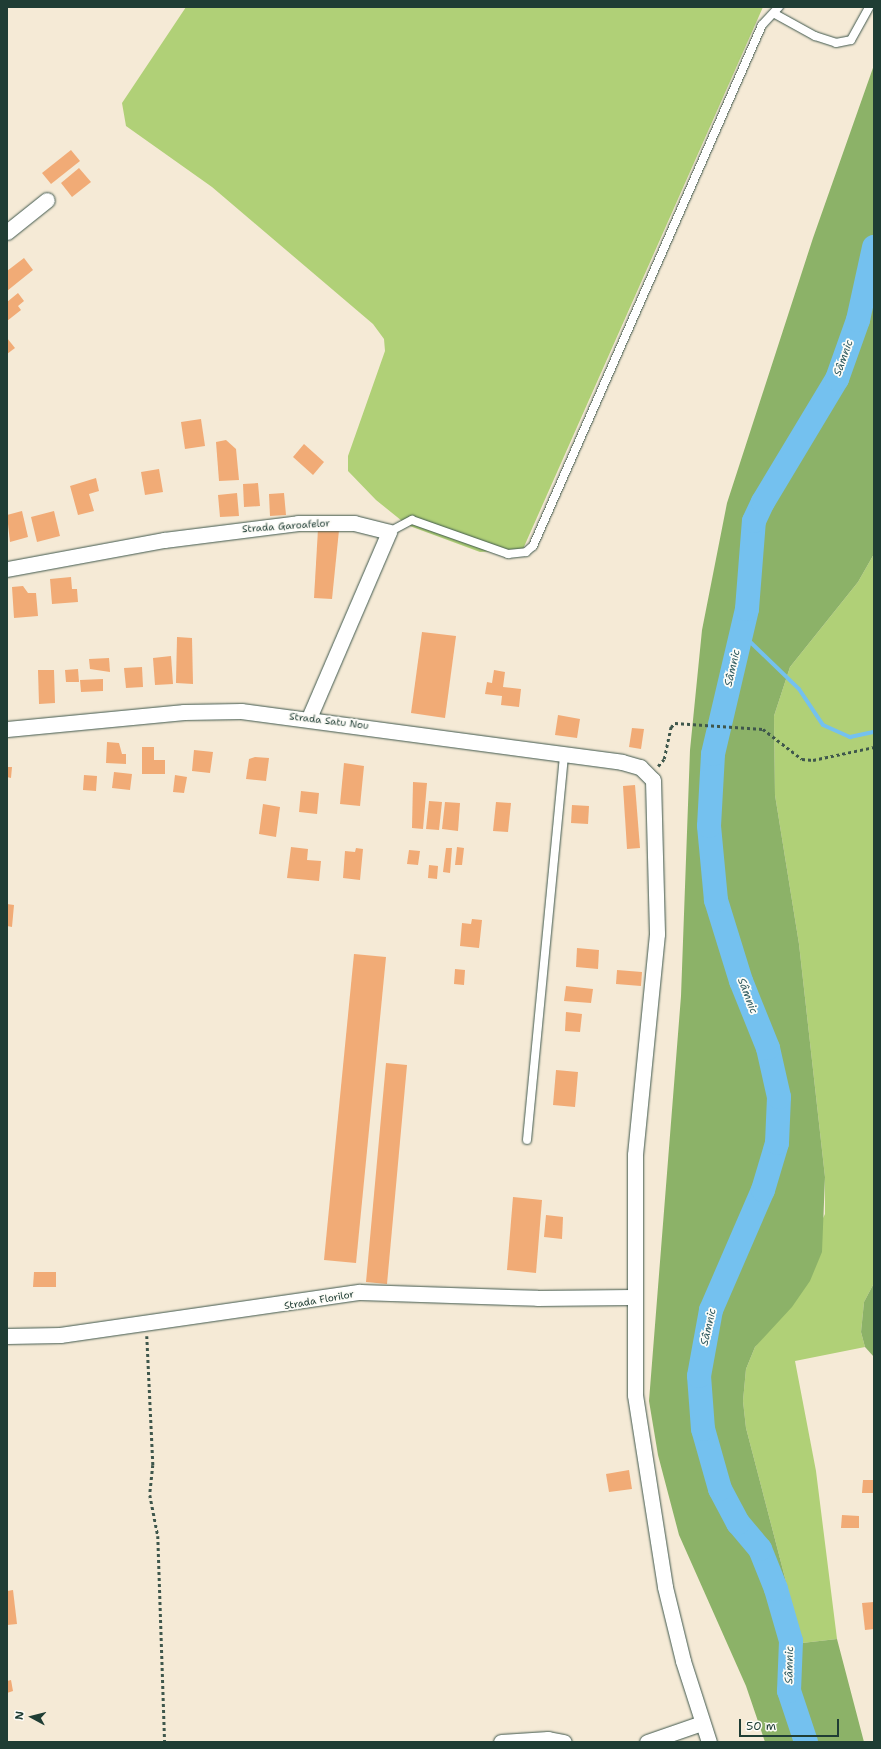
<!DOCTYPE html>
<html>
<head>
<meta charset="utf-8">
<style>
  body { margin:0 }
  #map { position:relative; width:881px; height:1749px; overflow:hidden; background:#f5ead6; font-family:"Shantell Sans",sans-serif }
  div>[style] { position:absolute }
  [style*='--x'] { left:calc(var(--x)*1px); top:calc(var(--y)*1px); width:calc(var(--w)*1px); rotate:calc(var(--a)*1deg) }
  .green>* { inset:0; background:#b0d077 }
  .forest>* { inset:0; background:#8cb268 }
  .stream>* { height:4px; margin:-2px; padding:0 2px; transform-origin:2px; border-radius:2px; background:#74c1ef }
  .river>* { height:24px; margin:-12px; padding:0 12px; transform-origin:12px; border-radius:12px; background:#74c1ef }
  .building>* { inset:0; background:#f1ab76 }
  .path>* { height:2.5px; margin-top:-1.25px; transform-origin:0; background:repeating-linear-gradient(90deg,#3f574c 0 3px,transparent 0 6px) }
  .roads { filter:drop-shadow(0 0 1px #3f574c) drop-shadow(0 0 1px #3f574c) }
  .service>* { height:8px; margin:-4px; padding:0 4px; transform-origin:4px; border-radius:4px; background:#fff }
  .minor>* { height:15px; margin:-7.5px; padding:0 7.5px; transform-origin:7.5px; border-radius:7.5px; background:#fff }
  span { translate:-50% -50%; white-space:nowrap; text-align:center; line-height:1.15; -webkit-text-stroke:3.5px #fdfcf7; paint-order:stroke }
  .street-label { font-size:10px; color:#1f3d34 }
  .water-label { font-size:11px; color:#345e63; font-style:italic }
  .frame { position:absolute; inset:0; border:8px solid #1f3d34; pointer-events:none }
  .north { position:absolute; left:12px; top:1697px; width:40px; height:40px; -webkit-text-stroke:3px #fdfcf7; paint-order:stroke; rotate:277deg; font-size:11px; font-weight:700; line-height:16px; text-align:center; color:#1f3d34 }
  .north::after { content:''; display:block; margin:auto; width:14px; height:18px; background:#1f3d34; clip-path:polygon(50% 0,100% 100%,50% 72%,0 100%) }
  .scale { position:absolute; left:739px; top:1719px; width:100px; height:18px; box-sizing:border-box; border:2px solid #1f3d34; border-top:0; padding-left:5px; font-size:12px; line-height:14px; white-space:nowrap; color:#1f3d34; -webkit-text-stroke:3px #fdfcf7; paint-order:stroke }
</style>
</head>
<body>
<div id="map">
  <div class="green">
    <i style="clip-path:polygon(186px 7px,763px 7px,523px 549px,480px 552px,407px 525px,376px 500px,348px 471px,348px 456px,385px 351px,384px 339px,373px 324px,212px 187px,126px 126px,122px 103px)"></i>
    <i style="clip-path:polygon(874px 554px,874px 1283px,864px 1302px,861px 1332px,865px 1347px,795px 1361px,816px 1471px,837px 1639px,802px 1643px,746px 1428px,743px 1401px,746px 1369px,755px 1347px,768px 1330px,825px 1214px,825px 1177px,799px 944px,775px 795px,774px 716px,790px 667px,858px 582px)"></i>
  </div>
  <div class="forest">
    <i style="clip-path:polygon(874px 65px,874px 554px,858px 582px,790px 667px,774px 716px,775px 795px,799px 944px,825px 1177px,822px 1252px,810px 1281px,792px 1307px,755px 1347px,746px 1369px,743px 1401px,746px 1428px,802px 1643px,837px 1639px,864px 1742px,765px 1742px,746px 1686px,679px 1535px,658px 1455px,649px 1401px,681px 996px,690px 750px,702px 630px,727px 503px,813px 238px)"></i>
    <i style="clip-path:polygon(874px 1283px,874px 1357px,865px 1347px,861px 1332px,864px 1302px)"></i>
  </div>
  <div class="stream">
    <i style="--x:742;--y:634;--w:79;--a:44"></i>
    <i style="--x:799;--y:689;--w:43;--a:56.3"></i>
    <i style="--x:823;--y:725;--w:30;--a:24"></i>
    <i style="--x:850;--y:737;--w:25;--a:-12"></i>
  </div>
  <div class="river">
    <i style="--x:806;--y:1742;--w:54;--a:-108.4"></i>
    <i style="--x:789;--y:1691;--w:50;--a:-87.7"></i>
    <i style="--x:791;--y:1641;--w:54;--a:-106.1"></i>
    <i style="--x:776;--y:1589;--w:43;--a:-111.8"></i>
    <i style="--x:760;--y:1549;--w:34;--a:-130"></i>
    <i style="--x:738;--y:1523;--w:38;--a:-118"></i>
    <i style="--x:720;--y:1489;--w:62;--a:-105.8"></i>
    <i style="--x:703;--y:1429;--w:53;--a:-94.3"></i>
    <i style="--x:699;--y:1376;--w:67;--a:-79.7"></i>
    <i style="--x:711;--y:1310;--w:131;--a:-66.6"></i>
    <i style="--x:763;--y:1190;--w:49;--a:-73.4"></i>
    <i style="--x:777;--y:1143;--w:46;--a:-87.5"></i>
    <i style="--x:779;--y:1097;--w:50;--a:-102.7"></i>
    <i style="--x:768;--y:1048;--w:72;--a:-111.9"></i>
    <i style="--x:741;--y:981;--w:85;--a:-107.2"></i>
    <i style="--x:716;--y:900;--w:74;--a:-95.4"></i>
    <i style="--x:709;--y:826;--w:72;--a:-86.8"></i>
    <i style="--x:713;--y:754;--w:149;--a:-76.8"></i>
    <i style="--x:747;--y:609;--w:88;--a:-85.5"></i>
    <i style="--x:754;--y:521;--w:21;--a:-65"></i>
    <i style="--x:763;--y:502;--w:144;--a:-59"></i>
    <i style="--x:837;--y:379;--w:63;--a:-70.4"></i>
    <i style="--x:858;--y:320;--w:75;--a:-77.6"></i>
  </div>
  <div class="building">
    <i style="clip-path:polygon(71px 150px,80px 161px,51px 184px,42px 173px)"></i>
    <i style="clip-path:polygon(79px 168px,91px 182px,72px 197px,61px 183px)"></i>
    <i style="clip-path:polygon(24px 258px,33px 270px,7px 291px,7px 271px)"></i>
    <i style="clip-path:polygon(18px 293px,24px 301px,18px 306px,21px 310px,7px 321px,7px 302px)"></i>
    <i style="clip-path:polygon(7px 338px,15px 348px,7px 354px)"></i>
    <i style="clip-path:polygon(201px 419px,205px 446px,185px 449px,181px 422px)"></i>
    <i style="clip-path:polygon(226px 440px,236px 449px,239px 480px,219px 481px,216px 442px)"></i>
    <i style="clip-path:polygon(304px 444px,324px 462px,313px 475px,293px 457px)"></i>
    <i style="clip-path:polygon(159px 469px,163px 492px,145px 495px,141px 472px)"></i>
    <i style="clip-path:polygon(96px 478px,99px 491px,89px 494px,94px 511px,78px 515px,70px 486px)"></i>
    <i style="clip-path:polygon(258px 483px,260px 506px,244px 507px,243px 484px)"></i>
    <i style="clip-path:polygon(237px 493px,239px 516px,220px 517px,218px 495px)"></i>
    <i style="clip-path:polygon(284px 493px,286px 515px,270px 516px,269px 494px)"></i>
    <i style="clip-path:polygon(22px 511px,28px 537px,10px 542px,7px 515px)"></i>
    <i style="clip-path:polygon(54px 511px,60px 536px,37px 542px,31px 517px)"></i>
    <i style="clip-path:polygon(318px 529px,339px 530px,332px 599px,314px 598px)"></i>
    <i style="clip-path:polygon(71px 577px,72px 589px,77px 589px,78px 602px,52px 604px,50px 579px)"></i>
    <i style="clip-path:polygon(23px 586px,28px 593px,36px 593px,38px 616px,14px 618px,12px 587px)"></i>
    <i style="clip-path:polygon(422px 632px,456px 636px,445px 718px,411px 713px)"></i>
    <i style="clip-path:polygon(177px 637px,192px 638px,193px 684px,176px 683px)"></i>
    <i style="clip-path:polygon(171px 656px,173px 684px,155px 685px,153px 658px)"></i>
    <i style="clip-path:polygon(109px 658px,110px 672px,90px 669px,89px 659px)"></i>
    <i style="clip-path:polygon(142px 667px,143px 687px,126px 688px,124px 668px)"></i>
    <i style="clip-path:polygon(78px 669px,79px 682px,66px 682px,65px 670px)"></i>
    <i style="clip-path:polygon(38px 670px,54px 670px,55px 703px,39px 704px)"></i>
    <i style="clip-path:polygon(494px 670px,505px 672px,503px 687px,521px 689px,519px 707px,501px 705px,502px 696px,485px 694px,487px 682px,492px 683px)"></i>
    <i style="clip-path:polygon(103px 679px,103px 691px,81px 692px,80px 680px)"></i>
    <i style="clip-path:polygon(558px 715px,580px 719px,577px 738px,555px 735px)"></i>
    <i style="clip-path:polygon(632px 728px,644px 729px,641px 749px,629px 747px)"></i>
    <i style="clip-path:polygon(107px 742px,119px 743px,122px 754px,126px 754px,126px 764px,106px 763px)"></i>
    <i style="clip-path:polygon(142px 747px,154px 747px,154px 760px,165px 760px,165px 774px,142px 774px)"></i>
    <i style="clip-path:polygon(194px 750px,213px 752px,210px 773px,192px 771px)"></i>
    <i style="clip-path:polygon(255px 757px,269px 758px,266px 781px,246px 779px,249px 759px)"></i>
    <i style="clip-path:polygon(344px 763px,364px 766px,360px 806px,340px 804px)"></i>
    <i style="clip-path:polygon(7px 767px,12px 767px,11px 778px,7px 777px)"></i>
    <i style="clip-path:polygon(114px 772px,132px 774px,130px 790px,112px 788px)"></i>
    <i style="clip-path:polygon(84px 775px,97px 776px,96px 791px,83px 790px)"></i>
    <i style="clip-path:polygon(175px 775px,187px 777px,184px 793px,173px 792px)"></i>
    <i style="clip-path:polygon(413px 782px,427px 783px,423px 829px,412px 828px)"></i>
    <i style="clip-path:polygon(635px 785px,640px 848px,627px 849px,623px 786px)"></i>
    <i style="clip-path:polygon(301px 791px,319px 793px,317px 814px,299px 812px)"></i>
    <i style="clip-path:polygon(429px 801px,442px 802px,439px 830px,426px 829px)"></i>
    <i style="clip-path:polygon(445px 802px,460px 803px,458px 831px,442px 829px)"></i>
    <i style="clip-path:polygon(496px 802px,511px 803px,508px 832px,493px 831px)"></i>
    <i style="clip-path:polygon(263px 804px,280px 807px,276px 837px,259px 834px)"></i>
    <i style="clip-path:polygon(572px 805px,589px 806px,588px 824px,571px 823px)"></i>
    <i style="clip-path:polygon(291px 847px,308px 849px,307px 860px,321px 861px,319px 881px,287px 878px)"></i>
    <i style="clip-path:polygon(457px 847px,464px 848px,462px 865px,455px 865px)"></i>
    <i style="clip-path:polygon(356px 848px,363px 849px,360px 880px,343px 878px,345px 851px,355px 852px)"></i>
    <i style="clip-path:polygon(446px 848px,452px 848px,450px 873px,443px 872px)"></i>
    <i style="clip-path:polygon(409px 850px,420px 851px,418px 865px,407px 864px)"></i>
    <i style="clip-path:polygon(429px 865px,438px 866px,437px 879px,428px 878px)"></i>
    <i style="clip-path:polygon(7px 904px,14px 905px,12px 927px,7px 926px)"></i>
    <i style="clip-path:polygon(472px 919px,482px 920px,479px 948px,460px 946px,462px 923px,471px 924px)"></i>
    <i style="clip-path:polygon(577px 948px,599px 950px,598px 969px,576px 967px)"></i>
    <i style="clip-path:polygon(354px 954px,386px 957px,356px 1263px,324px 1260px)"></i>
    <i style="clip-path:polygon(455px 969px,465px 970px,464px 985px,454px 984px)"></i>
    <i style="clip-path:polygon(617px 970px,642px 972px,641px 986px,616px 984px)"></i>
    <i style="clip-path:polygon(566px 986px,593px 989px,591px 1003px,564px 1001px)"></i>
    <i style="clip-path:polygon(566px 1012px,582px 1014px,580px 1032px,565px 1031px)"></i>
    <i style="clip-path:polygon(386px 1063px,407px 1065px,387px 1284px,366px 1282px)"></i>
    <i style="clip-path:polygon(556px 1070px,578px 1072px,575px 1107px,553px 1105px)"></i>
    <i style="clip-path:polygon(513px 1197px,542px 1200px,536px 1273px,507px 1270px)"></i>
    <i style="clip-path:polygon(546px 1215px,563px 1217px,562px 1239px,544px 1237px)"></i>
    <i style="clip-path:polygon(34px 1272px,56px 1272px,56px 1287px,33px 1287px)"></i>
    <i style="clip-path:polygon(629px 1470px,632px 1489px,609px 1492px,606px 1474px)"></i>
    <i style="clip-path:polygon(863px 1480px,874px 1480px,874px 1493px,862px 1493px)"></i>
    <i style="clip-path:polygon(842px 1515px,859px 1516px,859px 1528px,841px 1528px)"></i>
    <i style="clip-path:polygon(13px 1590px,17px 1624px,7px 1625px,7px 1591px)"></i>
    <i style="clip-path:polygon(874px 1602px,874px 1629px,865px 1630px,862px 1603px)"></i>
    <i style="clip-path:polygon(11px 1680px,13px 1691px,7px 1693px,7px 1681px)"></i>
  </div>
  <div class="path">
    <i style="--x:658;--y:766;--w:9;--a:-49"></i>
    <i style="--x:664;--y:759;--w:33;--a:-78"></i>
    <i style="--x:671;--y:727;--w:6;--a:-45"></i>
    <i style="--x:675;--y:723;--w:88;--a:3.9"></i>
    <i style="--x:763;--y:729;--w:49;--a:37.6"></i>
    <i style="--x:802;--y:759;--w:11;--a:5"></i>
    <i style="--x:813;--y:760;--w:62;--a:-12"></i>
    <i style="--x:147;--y:1336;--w:129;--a:87.3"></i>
    <i style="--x:153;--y:1465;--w:30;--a:96"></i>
    <i style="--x:150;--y:1495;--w:42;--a:79"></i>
    <i style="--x:158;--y:1536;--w:206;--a:88.1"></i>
  </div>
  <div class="roads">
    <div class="service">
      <i style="--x:775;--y:14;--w:46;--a:28.8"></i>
      <i style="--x:815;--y:36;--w:22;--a:18"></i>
      <i style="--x:836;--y:43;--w:15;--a:-11"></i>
      <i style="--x:851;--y:40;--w:38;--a:-61"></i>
      <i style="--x:389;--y:532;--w:26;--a:-28"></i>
      <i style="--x:412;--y:520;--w:102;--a:19.5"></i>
      <i style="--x:508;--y:554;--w:18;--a:-6"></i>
      <i style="--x:526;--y:552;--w:9;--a:-41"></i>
      <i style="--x:533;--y:546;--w:569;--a:-66.27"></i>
      <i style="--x:762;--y:25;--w:25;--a:-47"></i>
      <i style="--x:527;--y:1140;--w:389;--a:-84.5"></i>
    </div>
    <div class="minor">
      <i style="--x:7;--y:232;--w:51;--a:-38.7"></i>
      <i style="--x:7;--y:569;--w:160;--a:-10.5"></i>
      <i style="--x:164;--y:540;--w:135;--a:-7.2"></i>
      <i style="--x:298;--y:523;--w:56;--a:0"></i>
      <i style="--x:354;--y:523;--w:36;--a:14"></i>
      <i style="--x:389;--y:532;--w:202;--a:113.3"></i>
      <i style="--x:7;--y:729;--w:178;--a:-5.5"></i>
      <i style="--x:184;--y:712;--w:57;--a:-1"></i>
      <i style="--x:241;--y:711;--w:384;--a:7.6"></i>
      <i style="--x:622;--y:762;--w:19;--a:16"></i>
      <i style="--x:640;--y:767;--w:18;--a:45"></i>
      <i style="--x:653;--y:780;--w:154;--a:88.5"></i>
      <i style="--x:657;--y:934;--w:222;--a:95.7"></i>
      <i style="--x:635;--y:1155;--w:240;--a:90"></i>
      <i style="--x:635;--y:1395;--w:194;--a:81.1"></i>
      <i style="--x:665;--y:1587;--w:76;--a:76.3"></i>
      <i style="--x:683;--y:1661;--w:85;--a:72.2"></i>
      <i style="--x:7;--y:1336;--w:53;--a:-1.1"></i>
      <i style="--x:60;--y:1335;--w:303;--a:-8.2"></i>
      <i style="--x:360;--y:1292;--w:177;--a:1.9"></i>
      <i style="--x:537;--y:1298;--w:95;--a:-0.6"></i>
      <i style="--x:501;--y:1742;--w:47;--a:-3.7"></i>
      <i style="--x:548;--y:1739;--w:16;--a:11"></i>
      <i style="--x:647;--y:1742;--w:58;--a:-19.1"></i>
    </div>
  </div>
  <div class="street-label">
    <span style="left:286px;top:526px;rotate:-4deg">Strada Garoafelor</span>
    <span style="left:329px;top:721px;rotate:7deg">Strada Satu Nou</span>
    <span style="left:319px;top:1300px;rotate:-10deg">Strada Florilor</span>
  </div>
  <div class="water-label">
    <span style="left:844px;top:358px;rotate:-70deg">Sâmnic</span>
    <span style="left:733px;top:668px;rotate:-77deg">Sâmnic</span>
    <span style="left:747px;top:996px;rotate:69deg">Sâmnic</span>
    <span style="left:709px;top:1327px;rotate:-77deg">Sâmnic</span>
    <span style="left:790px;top:1665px;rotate:-89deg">Sâmnic</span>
  </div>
  <div class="frame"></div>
  <div class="north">N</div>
  <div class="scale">50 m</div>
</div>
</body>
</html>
